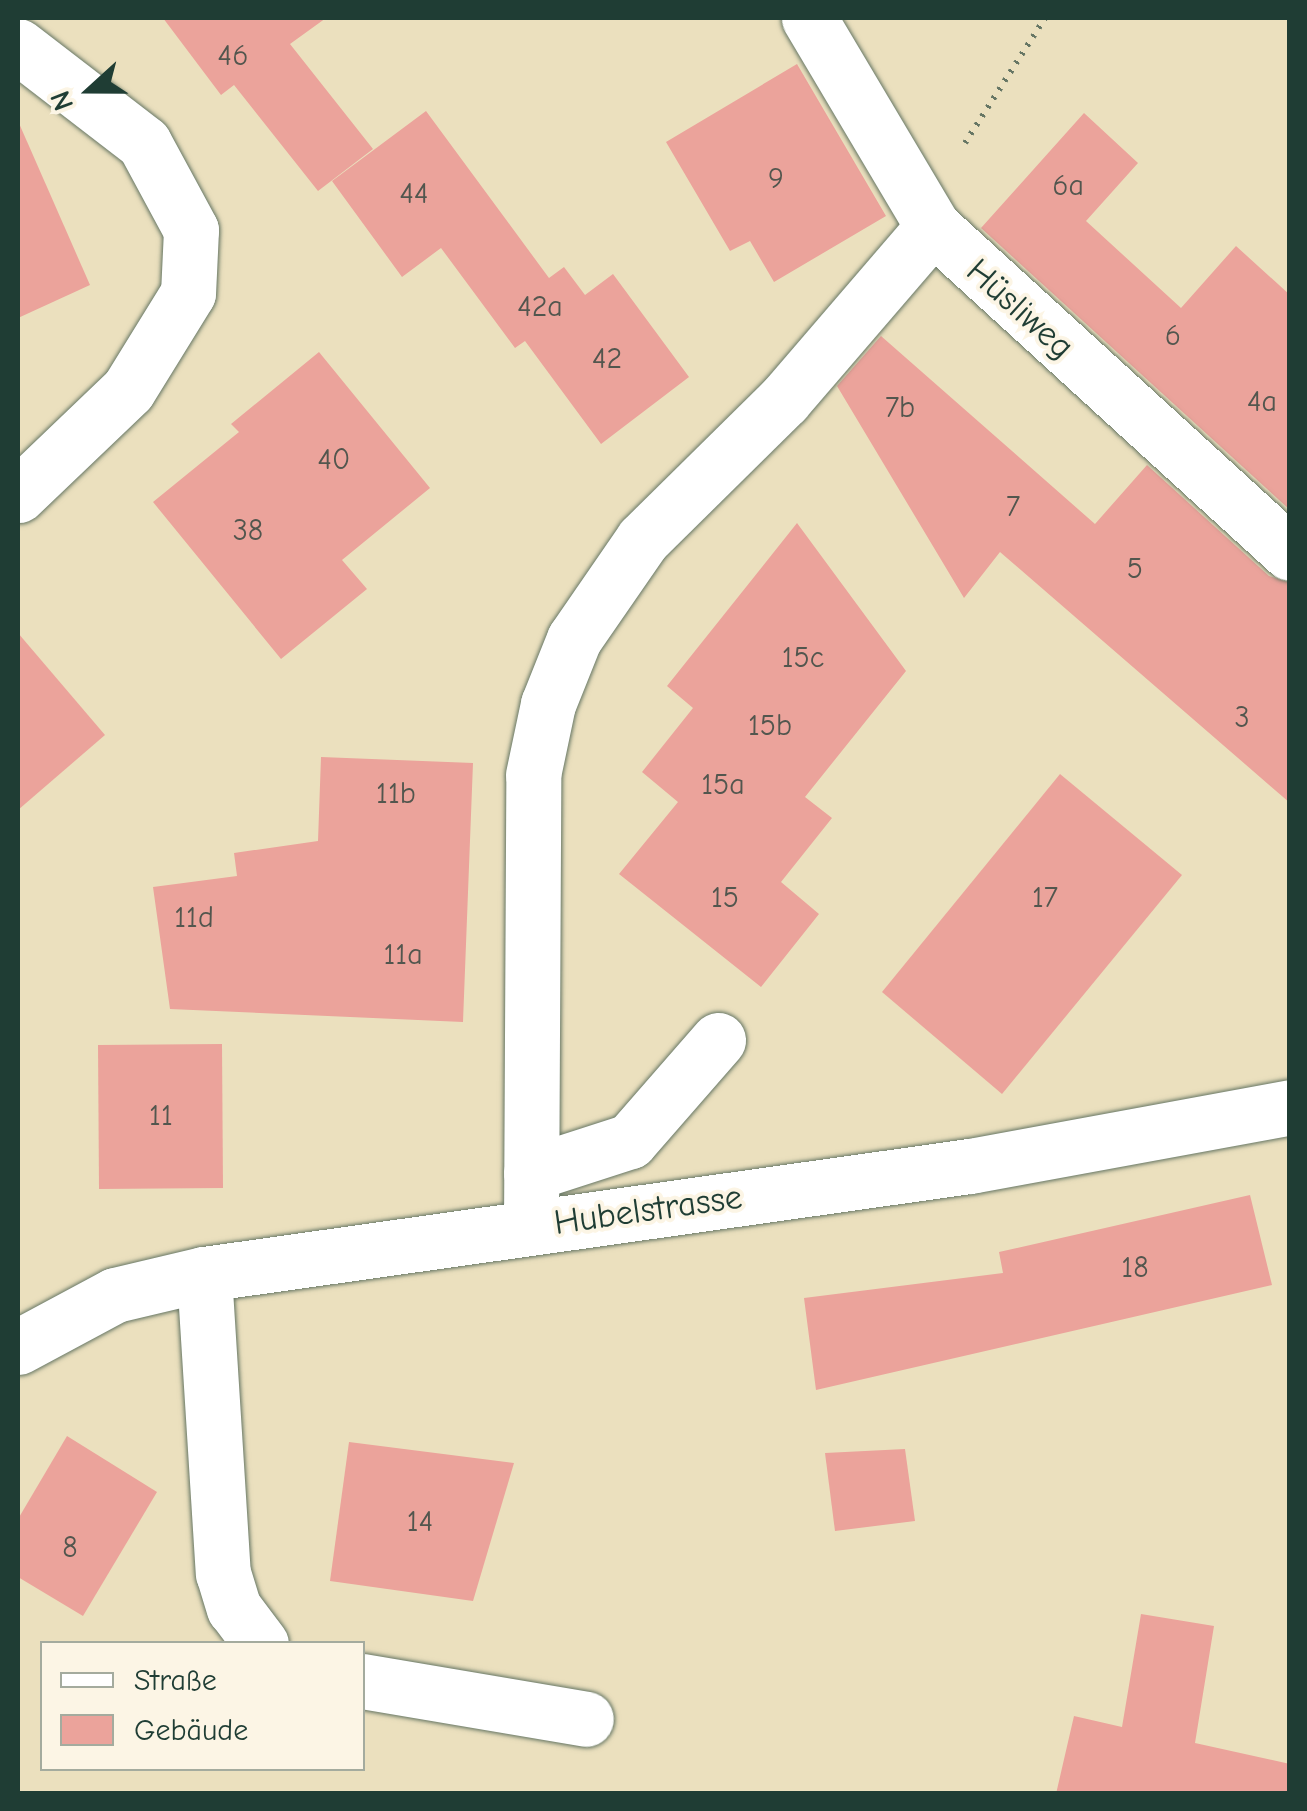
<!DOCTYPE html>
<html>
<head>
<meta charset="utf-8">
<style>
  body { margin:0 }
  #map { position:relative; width:1307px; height:1811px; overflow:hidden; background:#ebe0be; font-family:"Comic Neue",sans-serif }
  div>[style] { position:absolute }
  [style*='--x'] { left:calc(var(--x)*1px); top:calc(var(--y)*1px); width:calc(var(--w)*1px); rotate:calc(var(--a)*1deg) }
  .building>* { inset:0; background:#eba39b }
  .path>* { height:6px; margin-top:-3px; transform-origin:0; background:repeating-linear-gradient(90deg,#667664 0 2.5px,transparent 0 10.5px) }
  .roads { filter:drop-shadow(0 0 2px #667664) drop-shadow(0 0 2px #667664) }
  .minor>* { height:55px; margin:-27.5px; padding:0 27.5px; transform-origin:27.5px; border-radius:27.5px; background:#fff }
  span { translate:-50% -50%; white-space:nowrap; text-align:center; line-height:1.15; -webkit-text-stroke:8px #fcf5e5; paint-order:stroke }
  .number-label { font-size:30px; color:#52564e }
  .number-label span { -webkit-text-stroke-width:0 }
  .street-label { font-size:35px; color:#1f3d34 }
  .frame { position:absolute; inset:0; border:20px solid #1f3d34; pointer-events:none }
  .legend { position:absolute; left:40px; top:1641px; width:325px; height:130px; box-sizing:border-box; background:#fcf5e5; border:2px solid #a4ab9e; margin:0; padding:12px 18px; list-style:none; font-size:30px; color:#1f3d34 }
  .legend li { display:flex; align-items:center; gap:20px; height:50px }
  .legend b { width:50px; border:2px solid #a4ab9e }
  .north { position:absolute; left:40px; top:40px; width:100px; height:100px; -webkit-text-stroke:8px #fcf5e5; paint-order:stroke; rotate:249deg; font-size:28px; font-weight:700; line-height:40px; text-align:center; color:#1f3d34 }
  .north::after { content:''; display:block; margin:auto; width:35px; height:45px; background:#1f3d34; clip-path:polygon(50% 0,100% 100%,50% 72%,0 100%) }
</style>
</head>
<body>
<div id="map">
  <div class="building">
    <i style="clip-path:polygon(163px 18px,326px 18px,290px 44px,373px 149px,318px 191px,234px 85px,221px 95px)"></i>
    <i style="clip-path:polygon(797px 64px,886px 216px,774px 282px,750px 241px,730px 251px,666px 142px)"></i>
    <i style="clip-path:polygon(426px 111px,549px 278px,564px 267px,585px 295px,613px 274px,689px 377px,601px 444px,525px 341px,515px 348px,441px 248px,402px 277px,332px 181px)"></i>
    <i style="clip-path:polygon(1084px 113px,1138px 163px,1086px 221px,1181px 308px,1236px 246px,1290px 295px,1290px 510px,981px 228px)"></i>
    <i style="clip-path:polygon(18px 121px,90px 285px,18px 318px)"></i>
    <i style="clip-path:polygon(881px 336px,1095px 524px,1147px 465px,1269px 576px,1290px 583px,1290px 803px,1000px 552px,964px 598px,837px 386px)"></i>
    <i style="clip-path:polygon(319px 352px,430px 488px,342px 560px,367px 589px,281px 659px,153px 502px,239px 432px,231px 424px)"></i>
    <i style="clip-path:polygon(797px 523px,906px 671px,805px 797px,832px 818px,781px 882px,819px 914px,761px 987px,619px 874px,678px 802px,642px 772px,693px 708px,667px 686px)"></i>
    <i style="clip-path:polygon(18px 633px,105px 735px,18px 810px)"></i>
    <i style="clip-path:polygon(321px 757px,473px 763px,463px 1022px,170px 1009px,153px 887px,237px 876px,234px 853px,318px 841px)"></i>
    <i style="clip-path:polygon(1060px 774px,1182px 875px,1002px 1094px,882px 992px)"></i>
    <i style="clip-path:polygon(222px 1044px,223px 1188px,99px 1189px,98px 1045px)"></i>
    <i style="clip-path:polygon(1250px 1195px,1272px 1285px,816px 1390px,804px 1298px,1003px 1273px,999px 1252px)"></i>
    <i style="clip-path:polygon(67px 1436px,157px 1492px,83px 1616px,18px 1577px,18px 1519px)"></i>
    <i style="clip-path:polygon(349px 1442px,514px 1463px,473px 1601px,330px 1581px)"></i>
    <i style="clip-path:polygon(905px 1449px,915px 1521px,835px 1531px,825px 1453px)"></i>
    <i style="clip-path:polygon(1141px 1614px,1214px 1626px,1195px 1743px,1290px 1764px,1290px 1794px,1056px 1794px,1074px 1716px,1122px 1727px)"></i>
  </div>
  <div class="path">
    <i style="--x:965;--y:143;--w:148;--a:-57.4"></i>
  </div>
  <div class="roads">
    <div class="minor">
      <i style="--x:809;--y:18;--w:243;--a:59.3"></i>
      <i style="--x:933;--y:227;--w:483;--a:42.4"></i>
      <i style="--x:18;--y:46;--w:159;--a:37.6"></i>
      <i style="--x:144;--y:143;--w:99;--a:61.6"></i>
      <i style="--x:191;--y:230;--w:63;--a:92.7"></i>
      <i style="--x:188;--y:293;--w:114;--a:121.7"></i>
      <i style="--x:128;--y:390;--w:152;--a:136.3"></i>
      <i style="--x:531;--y:1173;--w:104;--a:-17.9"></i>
      <i style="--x:630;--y:1141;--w:134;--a:-48.9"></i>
      <i style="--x:531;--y:1227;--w:452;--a:-89.7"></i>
      <i style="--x:533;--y:775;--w:73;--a:-78.1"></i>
      <i style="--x:548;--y:704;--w:70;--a:-68.2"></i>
      <i style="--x:574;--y:639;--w:121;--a:-55.4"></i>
      <i style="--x:643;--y:539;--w:198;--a:-44.6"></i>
      <i style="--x:784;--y:400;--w:228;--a:-49.3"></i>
      <i style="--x:204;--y:1274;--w:300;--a:86.4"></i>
      <i style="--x:223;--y:1573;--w:37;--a:73"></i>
      <i style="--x:234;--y:1608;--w:45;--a:53.1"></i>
      <i style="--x:18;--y:1347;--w:110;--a:-28.2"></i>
      <i style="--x:115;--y:1295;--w:91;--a:-13.3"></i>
      <i style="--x:204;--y:1274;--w:774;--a:-8.03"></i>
      <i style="--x:970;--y:1166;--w:325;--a:-10.4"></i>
      <i style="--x:362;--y:1681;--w:227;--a:9.6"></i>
    </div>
  </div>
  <div class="number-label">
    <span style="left:233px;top:56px">46</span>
    <span style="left:776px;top:179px">9</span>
    <span style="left:1068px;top:186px">6a</span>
    <span style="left:414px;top:194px">44</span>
    <span style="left:540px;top:307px">42a</span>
    <span style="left:1173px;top:336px">6</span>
    <span style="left:607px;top:359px">42</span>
    <span style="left:1262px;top:402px">4a</span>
    <span style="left:900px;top:408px">7b</span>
    <span style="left:334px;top:460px">40</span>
    <span style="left:1013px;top:507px">7</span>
    <span style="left:248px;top:531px">38</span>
    <span style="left:1135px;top:569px">5</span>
    <span style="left:803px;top:658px">15c</span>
    <span style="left:1242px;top:718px">3</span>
    <span style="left:770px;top:726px">15b</span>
    <span style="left:723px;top:785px">15a</span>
    <span style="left:396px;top:794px">11b</span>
    <span style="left:725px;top:898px">15</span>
    <span style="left:1045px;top:898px">17</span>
    <span style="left:194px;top:918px">11d</span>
    <span style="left:403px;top:955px">11a</span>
    <span style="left:161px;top:1116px">11</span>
    <span style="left:1135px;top:1268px">18</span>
    <span style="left:420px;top:1522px">14</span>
    <span style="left:70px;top:1548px">8</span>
  </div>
  <div class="street-label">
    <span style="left:1020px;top:309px;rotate:42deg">Hüsliweg</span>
    <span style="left:648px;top:1210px;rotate:-8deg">Hubelstrasse</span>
  </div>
  <div class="frame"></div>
  <ul class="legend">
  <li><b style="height:12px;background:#fff"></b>Straße</li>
  <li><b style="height:28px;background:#eba39b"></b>Gebäude</li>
  </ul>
  <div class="north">N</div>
</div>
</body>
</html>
